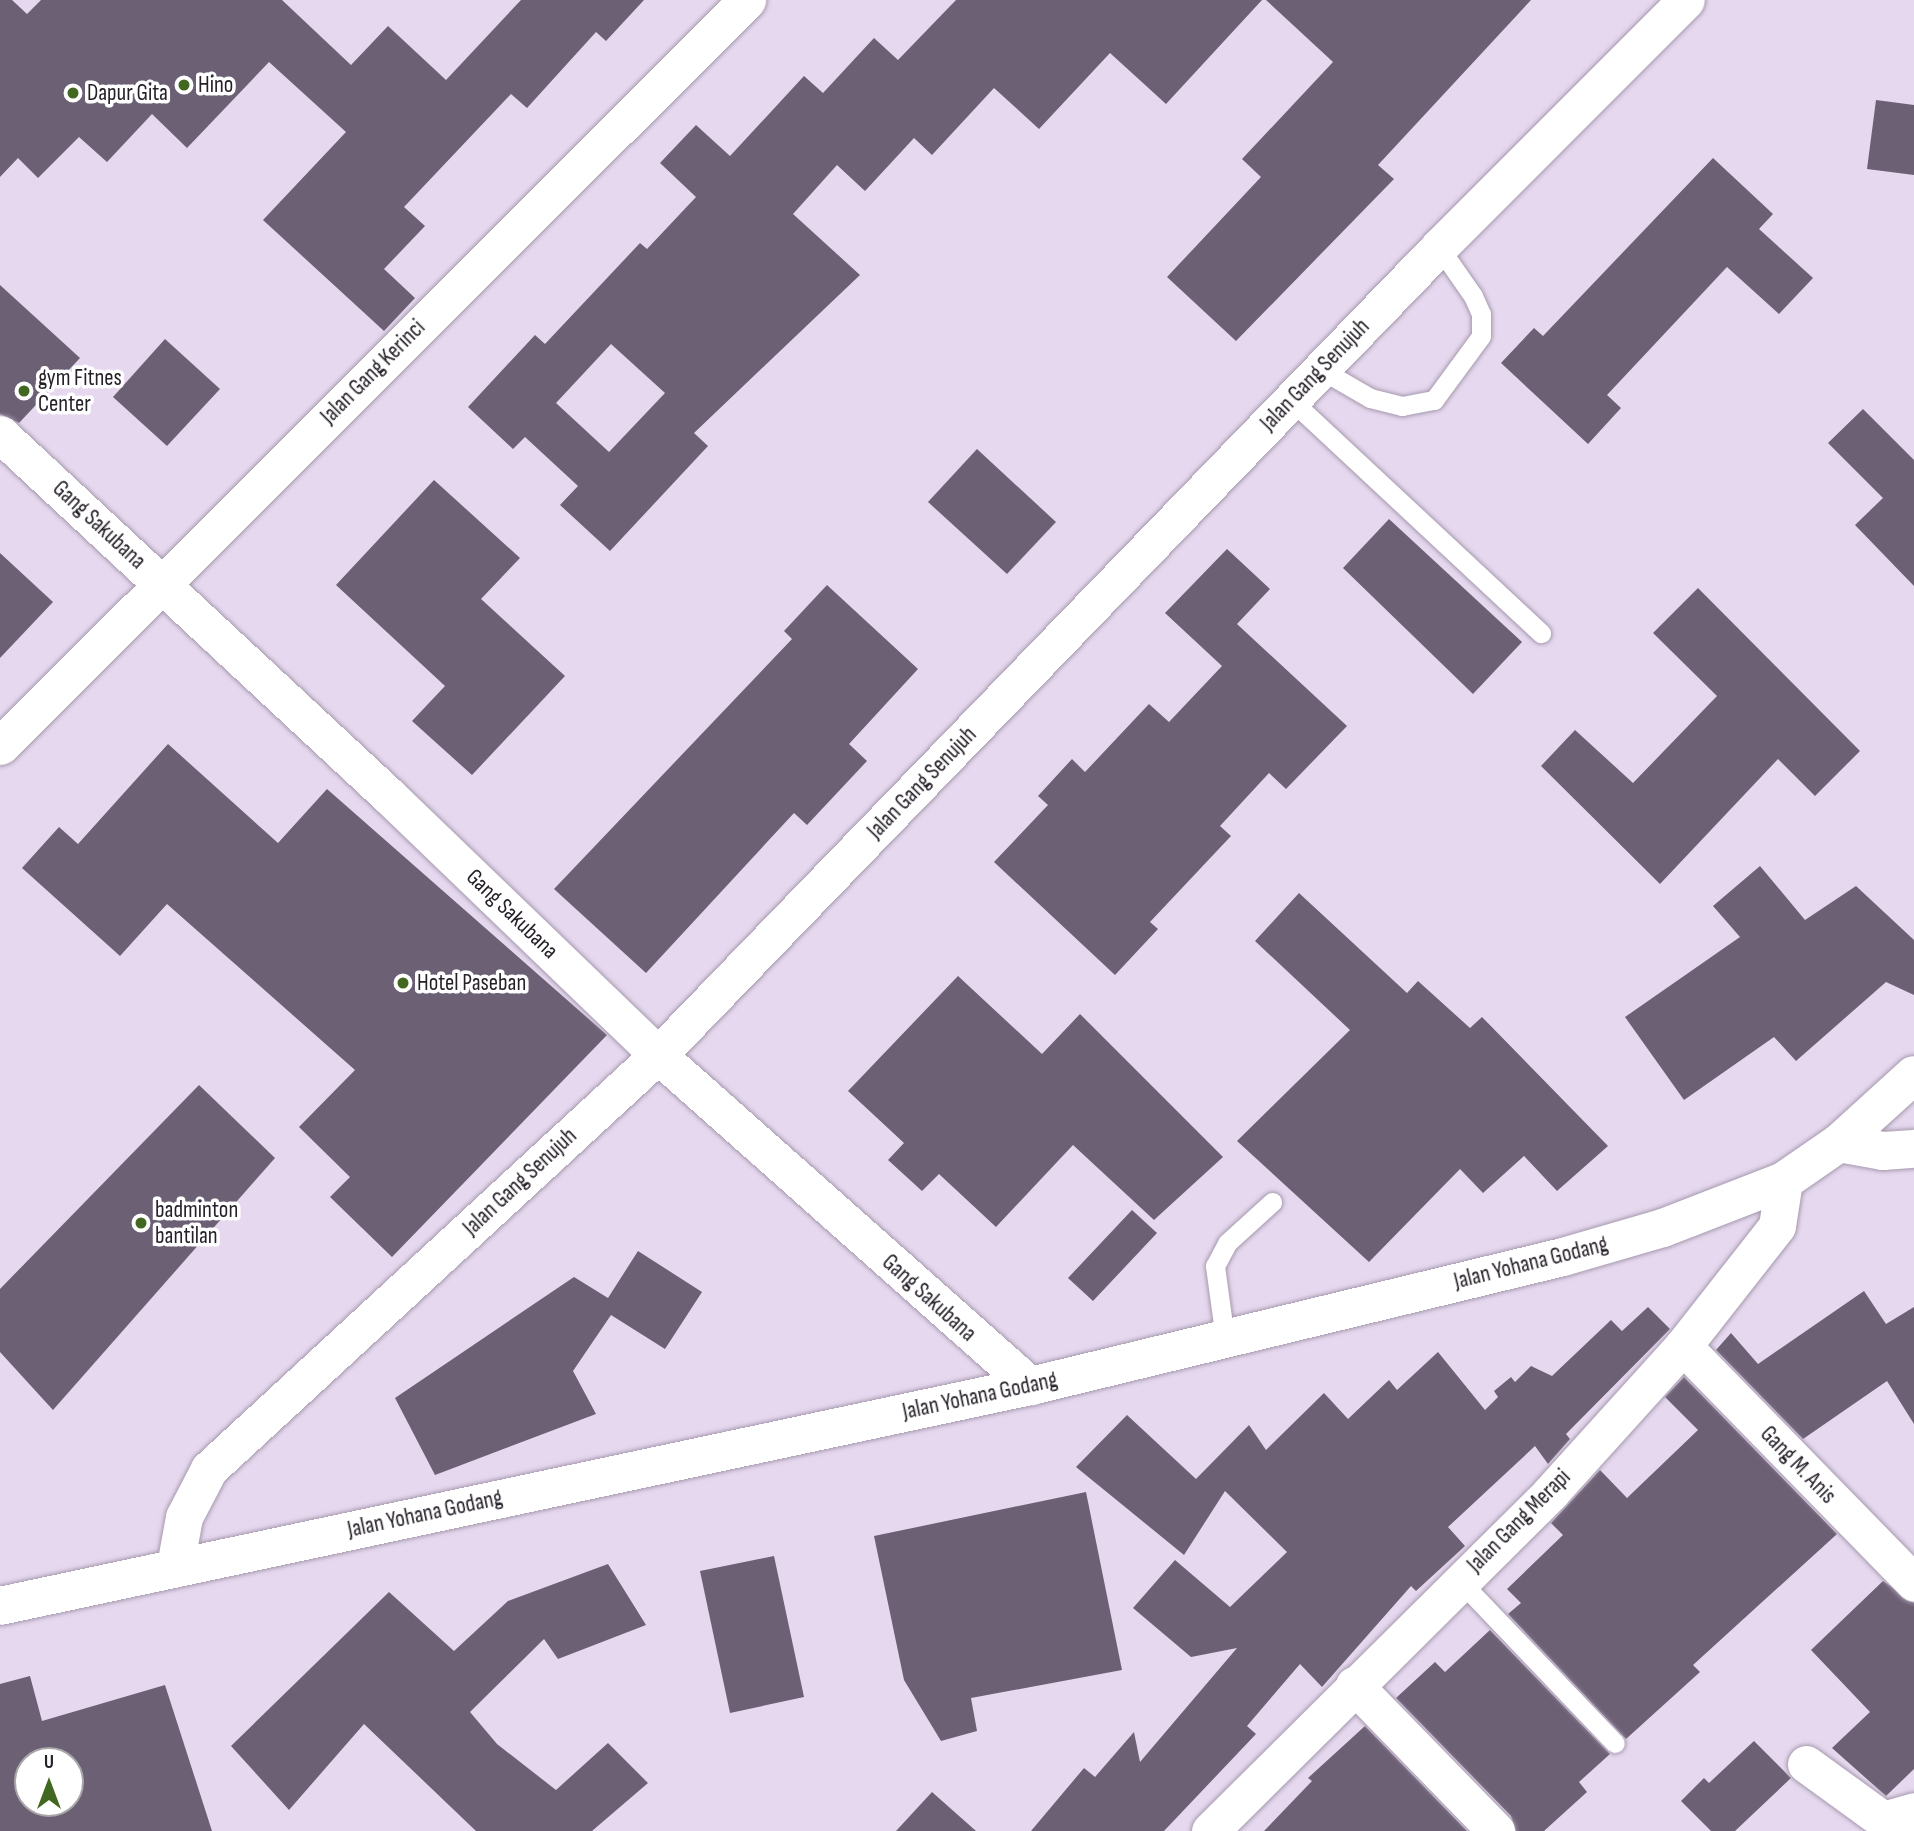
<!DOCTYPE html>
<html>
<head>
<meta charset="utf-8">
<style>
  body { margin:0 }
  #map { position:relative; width:1914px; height:1831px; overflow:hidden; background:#e6d9ef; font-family:"Sofia Sans Condensed",sans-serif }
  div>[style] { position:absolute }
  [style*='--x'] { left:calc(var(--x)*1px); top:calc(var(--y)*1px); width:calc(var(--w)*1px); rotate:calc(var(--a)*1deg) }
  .building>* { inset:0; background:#6c6074 }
  .roads { filter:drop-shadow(0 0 2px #a699ae) drop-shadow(0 0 2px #a699ae) }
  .lane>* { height:19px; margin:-9.5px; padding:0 9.5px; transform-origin:9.5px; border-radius:9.5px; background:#fff }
  .street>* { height:37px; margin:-18.5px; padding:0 18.5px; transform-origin:18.5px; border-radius:18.5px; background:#fff }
  .secondary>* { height:38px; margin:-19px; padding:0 19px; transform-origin:19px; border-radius:19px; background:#fff }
  .dots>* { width:19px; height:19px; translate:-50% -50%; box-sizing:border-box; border:4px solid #fff; border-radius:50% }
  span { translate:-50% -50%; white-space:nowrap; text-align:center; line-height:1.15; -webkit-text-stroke:7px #fff; paint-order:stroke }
  .poi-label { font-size:23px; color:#262029 }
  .left { translate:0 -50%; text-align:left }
  .street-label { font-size:23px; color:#262029 }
  .north { position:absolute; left:14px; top:1747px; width:70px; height:70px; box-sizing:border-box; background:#fff; border:2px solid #a8a6a9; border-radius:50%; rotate:0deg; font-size:19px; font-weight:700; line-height:28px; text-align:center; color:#262029 }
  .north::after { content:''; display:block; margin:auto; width:24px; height:32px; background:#426720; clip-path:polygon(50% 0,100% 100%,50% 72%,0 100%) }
</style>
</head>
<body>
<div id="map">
  <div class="building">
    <i style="clip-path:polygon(0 0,12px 0,27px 14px,41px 0,282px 0,351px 65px,388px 26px,446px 80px,521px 0,644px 0,606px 41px,596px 32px,527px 108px,511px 94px,404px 207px,425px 226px,384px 269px,415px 298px,384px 331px,263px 220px,346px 132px,269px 62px,187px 148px,152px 114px,107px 162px,79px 137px,38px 178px,18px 158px,0 177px)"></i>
    <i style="clip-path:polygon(evenodd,956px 0,1262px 0,1166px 104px,1110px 53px,1039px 129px,994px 88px,932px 155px,914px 138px,865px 191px,837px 165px,793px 214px,860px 275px,694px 433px,708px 446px,610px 551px,560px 505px,578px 486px,525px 437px,513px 449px,468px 407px,535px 335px,545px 344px,640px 243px,647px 249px,696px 197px,660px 163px,696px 125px,730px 156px,804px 76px,823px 93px,874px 38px,898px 60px,956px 0,611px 344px,665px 393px,609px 452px,556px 403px,611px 344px)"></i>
    <i style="clip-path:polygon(1266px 0,1531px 0,1378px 165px,1394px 179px,1236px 341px,1167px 277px,1261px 177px,1242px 159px,1333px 62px)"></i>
    <i style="clip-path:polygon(1876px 100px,1914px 105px,1914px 175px,1867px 169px)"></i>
    <i style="clip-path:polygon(1713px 158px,1773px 214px,1759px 229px,1813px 278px,1779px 314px,1727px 267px,1607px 395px,1621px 408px,1588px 444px,1501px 363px,1534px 328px,1543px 336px)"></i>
    <i style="clip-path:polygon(0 285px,80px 358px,19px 423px,0 414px)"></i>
    <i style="clip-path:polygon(165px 339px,220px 389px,167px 446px,113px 397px)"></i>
    <i style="clip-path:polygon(1863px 409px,1914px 460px,1914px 586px,1855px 525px,1883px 498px,1828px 443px)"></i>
    <i style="clip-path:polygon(977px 449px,1056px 522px,1007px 574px,928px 502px)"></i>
    <i style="clip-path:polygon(434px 480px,520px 558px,481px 599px,565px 676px,472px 775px,412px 721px,445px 686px,336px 585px)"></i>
    <i style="clip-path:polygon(1389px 519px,1522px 642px,1473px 694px,1343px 568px)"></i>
    <i style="clip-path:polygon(1227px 549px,1270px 589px,1237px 624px,1347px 726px,1286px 789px,1269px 773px,1220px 826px,1231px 836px,1150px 922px,1158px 929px,1115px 975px,994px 862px,1048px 805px,1038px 796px,1072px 759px,1085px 772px,1149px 704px,1169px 722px,1222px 666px,1165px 613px)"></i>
    <i style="clip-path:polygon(0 553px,53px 602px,0 658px)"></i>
    <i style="clip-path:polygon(827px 585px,918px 669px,849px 744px,867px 761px,807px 825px,794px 813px,646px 973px,554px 889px,792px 639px,784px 631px)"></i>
    <i style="clip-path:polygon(1698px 588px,1860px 751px,1815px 796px,1778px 759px,1660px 884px,1541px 766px,1575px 730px,1633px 783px,1717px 696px,1653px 633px)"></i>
    <i style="clip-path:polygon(168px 744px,278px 843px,327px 789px,607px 1035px,392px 1257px,330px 1197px,350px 1177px,299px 1127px,355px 1070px,167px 904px,120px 956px,22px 868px,59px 827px,78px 844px)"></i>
    <i style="clip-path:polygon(1760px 866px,1805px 920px,1856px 886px,1914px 940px,1914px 995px,1886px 982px,1796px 1061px,1774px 1037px,1684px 1100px,1625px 1017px,1740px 937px,1713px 906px)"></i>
    <i style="clip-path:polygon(1299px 893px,1407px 993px,1418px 981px,1470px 1028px,1482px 1017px,1608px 1146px,1557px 1191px,1524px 1156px,1483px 1193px,1460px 1169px,1369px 1262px,1237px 1141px,1350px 1030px,1255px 941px)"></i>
    <i style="clip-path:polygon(958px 976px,1042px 1054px,1080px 1014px,1223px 1157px,1154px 1220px,1073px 1145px,996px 1227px,939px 1174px,922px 1191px,888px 1160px,904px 1143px,848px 1091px)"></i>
    <i style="clip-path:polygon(199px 1085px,275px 1158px,53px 1410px,0 1352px,0 1289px)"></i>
    <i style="clip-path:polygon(1132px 1210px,1157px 1233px,1093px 1301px,1068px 1278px)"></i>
    <i style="clip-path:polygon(638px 1251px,702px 1292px,665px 1349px,611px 1315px,573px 1371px,596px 1414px,435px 1475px,395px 1398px,574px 1277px,608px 1298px)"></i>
    <i style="clip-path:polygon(1864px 1291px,1886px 1324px,1914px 1307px,1914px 1424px,1887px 1381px,1803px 1439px,1716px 1350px,1731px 1333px,1758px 1364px)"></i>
    <i style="clip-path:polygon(1648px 1307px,1670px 1329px,1566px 1434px,1570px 1439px,1548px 1464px,1535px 1446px,1448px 1527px,1465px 1546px,1416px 1591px,1411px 1586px,1322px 1687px,1300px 1664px,1247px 1726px,1256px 1734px,1164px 1831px,1031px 1831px,1084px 1768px,1095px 1777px,1134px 1732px,1140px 1762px,1237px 1648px,1191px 1657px,1133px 1608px,1175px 1560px,1230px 1607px,1287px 1552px,1225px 1491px,1184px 1555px,1076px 1467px,1127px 1415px,1196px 1479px,1249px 1425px,1266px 1450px,1324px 1393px,1348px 1419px,1389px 1380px,1397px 1390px,1438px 1352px,1485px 1410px,1498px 1397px,1494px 1391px,1511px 1377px,1515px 1382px,1531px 1366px,1552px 1376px,1611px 1320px,1622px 1331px)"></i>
    <i style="clip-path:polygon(1684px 1377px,1837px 1534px,1693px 1665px,1700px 1672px,1626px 1739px,1508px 1614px,1521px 1603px,1507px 1589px,1563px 1535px,1551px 1523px,1600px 1470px,1627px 1498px,1698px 1430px,1665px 1397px)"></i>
    <i style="clip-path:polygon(1086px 1492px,1122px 1670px,971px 1698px,977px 1731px,941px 1741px,904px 1680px,874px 1536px)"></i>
    <i style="clip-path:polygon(774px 1556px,804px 1697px,730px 1713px,700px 1571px)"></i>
    <i style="clip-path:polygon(608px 1564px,646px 1625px,558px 1659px,544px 1639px,470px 1712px,497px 1744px,556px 1790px,608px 1743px,648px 1783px,592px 1831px,476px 1831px,364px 1724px,289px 1810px,231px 1746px,389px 1592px,454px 1651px,508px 1601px)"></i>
    <i style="clip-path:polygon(1883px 1581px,1914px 1603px,1914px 1769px,1886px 1796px,1832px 1748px,1870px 1712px,1811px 1650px)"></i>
    <i style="clip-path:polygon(1490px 1630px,1610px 1754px,1579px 1782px,1587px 1792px,1544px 1831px,1516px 1831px,1511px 1816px,1396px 1698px,1435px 1662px,1445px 1672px)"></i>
    <i style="clip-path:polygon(evenodd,30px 1676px,42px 1721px,165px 1685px,212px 1831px,0 1831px,0 1684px,30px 1676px,28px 1761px,70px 1761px,70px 1803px,28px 1803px,28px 1761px)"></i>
    <i style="clip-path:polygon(1365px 1726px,1467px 1831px,1264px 1831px,1312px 1781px,1308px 1778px)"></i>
    <i style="clip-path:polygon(1754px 1741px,1791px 1778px,1735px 1831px,1711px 1831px,1681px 1801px,1704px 1778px,1709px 1783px)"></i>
    <i style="clip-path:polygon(932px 1792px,976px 1831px,896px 1831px)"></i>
  </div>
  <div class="roads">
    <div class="lane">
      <i style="--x:1320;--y:369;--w:58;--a:30.1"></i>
      <i style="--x:1370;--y:398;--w:33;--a:14"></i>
      <i style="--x:1402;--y:406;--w:33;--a:-11"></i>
      <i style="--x:1434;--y:400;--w:79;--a:-53.7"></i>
      <i style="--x:1481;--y:336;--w:22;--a:-90"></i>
      <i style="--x:1481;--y:314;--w:20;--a:-114"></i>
      <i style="--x:1473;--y:296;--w:60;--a:-124.8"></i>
      <i style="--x:1291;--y:400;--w:342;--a:43"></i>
      <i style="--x:1225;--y:1339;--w:74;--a:-97.8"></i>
      <i style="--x:1215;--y:1266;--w:26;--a:-62"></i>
      <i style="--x:1227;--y:1243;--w:61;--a:-42.3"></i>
      <i style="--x:1460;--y:1581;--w:224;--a:46.3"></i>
    </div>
    <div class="street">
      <i style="--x:0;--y:434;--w:531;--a:42.94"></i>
      <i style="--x:389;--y:796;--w:373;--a:43.9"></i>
      <i style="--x:658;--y:1055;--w:499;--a:41.6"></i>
      <i style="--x:0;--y:746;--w:1056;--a:-44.96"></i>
      <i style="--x:1683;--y:1346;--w:331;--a:45.7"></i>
      <i style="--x:175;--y:1566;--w:50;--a:-79.6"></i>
      <i style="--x:184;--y:1517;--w:54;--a:-62.5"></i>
      <i style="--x:209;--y:1469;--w:611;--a:-42.68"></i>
      <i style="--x:658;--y:1055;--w:1124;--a:-45.97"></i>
      <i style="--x:1439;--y:247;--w:349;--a:-45"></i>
      <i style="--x:1354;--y:1685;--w:204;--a:45.8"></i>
      <i style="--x:1806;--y:1764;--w:95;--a:36"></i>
      <i style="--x:1883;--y:1820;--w:32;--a:-16"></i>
      <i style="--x:1210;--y:1831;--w:481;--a:-44.8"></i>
      <i style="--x:1551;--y:1492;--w:197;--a:-47.9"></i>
      <i style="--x:1683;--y:1346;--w:152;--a:-51.9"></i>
      <i style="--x:1777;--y:1226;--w:46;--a:-81.2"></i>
    </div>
    <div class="secondary">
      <i style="--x:1839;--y:1143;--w:45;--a:10.3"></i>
      <i style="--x:1883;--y:1151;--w:31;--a:-4"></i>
      <i style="--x:0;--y:1606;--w:1054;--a:-12.05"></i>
      <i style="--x:1031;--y:1386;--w:547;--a:-13.63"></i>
      <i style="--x:1563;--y:1257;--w:104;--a:-16.2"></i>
      <i style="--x:1663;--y:1228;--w:130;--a:-21.2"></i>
      <i style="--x:1784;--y:1181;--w:67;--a:-34.6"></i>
      <i style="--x:1839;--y:1143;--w:101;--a:-42.2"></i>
    </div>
  </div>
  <div class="dots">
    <i style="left:184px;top:85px;background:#426720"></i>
    <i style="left:73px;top:93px;background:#426720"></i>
    <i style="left:24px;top:391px;background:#426720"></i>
    <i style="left:403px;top:983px;background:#426720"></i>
    <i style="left:141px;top:1223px;background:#426720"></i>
  </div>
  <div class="poi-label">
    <span class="left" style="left:198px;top:85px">Hino</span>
    <span class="left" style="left:87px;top:93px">Dapur Gita</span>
    <span class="left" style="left:38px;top:391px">gym Fitnes<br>Center</span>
    <span class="left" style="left:417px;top:983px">Hotel Paseban</span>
    <span class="left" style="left:155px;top:1223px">badminton<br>bantilan</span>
  </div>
  <div class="street-label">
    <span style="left:373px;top:372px;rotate:-45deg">Jalan Gang Kerinci</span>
    <span style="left:1315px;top:375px;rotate:-46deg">Jalan Gang Senujuh</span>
    <span style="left:99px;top:525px;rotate:43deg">Gang Sakubana</span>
    <span style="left:922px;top:783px;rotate:-46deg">Jalan Gang Senujuh</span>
    <span style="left:512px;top:914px;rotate:44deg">Gang Sakubana</span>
    <span style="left:520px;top:1182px;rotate:-43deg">Jalan Gang Senujuh</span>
    <span style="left:1531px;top:1263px;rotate:-14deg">Jalan Yohana Godang</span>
    <span style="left:929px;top:1298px;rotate:42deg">Gang Sakubana</span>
    <span style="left:980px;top:1396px;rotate:-12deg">Jalan Yohana Godang</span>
    <span style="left:1798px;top:1465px;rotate:46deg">Gang M. Anis</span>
    <span style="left:425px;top:1514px;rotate:-12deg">Jalan Yohana Godang</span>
    <span style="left:1519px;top:1521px;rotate:-45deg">Jalan Gang Merapi</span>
  </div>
  <div class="north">U</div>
</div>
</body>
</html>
